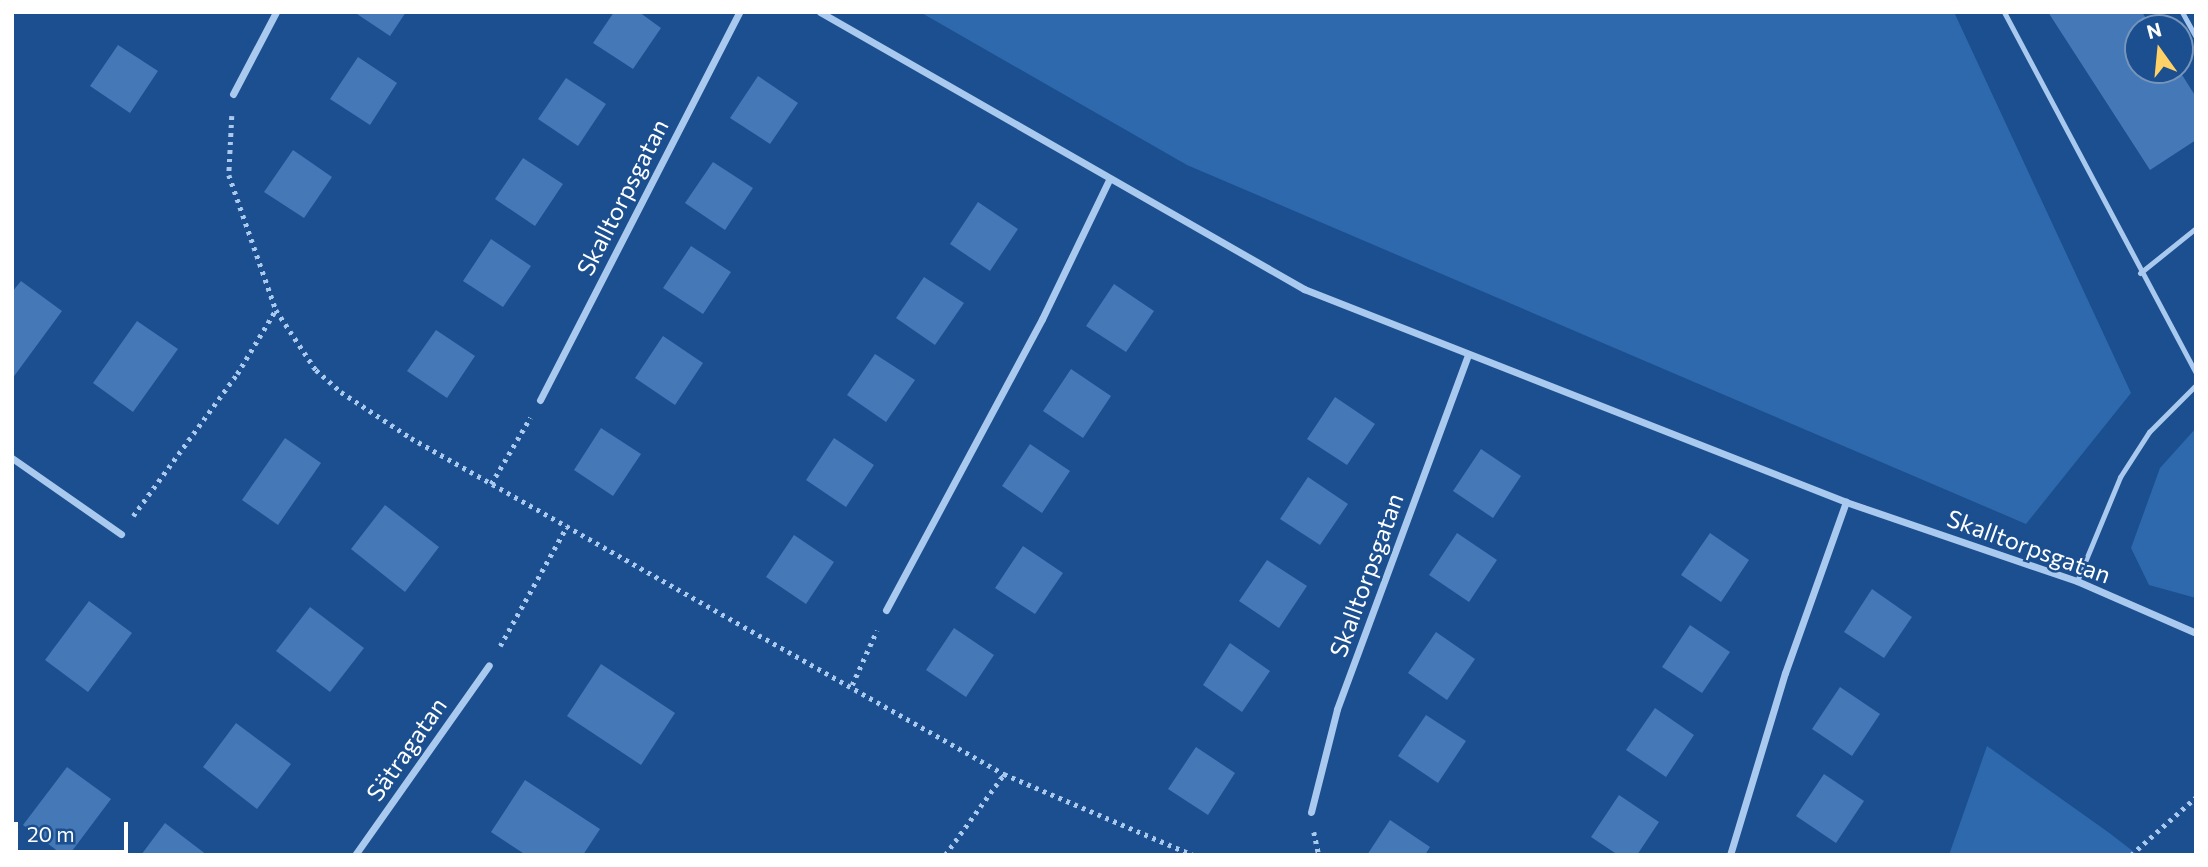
<!DOCTYPE html>
<html>
<head>
<meta charset="utf-8">
<style>
  body { margin:0 }
  #map { position:relative; width:2208px; height:867px; overflow:hidden; background:#1b4f8f; font-family:Commissioner,sans-serif }
  div>[style] { position:absolute }
  [style*='--x'] { left:calc(var(--x)*1px); top:calc(var(--y)*1px); width:calc(var(--w)*1px); rotate:calc(var(--a)*1deg) }
  .green>* { inset:0; background:#2e69ad }
  .building>* { inset:0; background:#4478b7 }
  .path>* { height:4.5px; margin-top:-2.25px; transform-origin:0; background:repeating-linear-gradient(90deg,#a9c9ee 0 3.5px,transparent 0 8.5px) }
  .lane>* { height:5px; margin:-2.5px; padding:0 2.5px; transform-origin:2.5px; border-radius:2.5px; background:#a9c9ee }
  .street>* { height:7px; margin:-3.5px; padding:0 3.5px; transform-origin:3.5px; border-radius:3.5px; background:#a9c9ee }
  span { translate:-50% -50%; white-space:nowrap; text-align:center; line-height:1.15; -webkit-text-stroke:5px #1b4f8f; paint-order:stroke }
  .street-label { font-size:24px; color:#fff }
  .frame { position:absolute; inset:0; border:14px solid #fff; pointer-events:none }
  .north { position:absolute; left:2124px; top:14px; width:70px; height:70px; box-sizing:border-box; background:#1b4f8f; border:2px solid #7695bc; border-radius:50%; rotate:345deg; font-size:19px; font-weight:700; line-height:28px; text-align:center; color:#fff }
  .north::after { content:''; display:block; margin:auto; width:24px; height:32px; background:#ffd166; clip-path:polygon(50% 0,100% 100%,50% 72%,0 100%) }
  .scale { position:absolute; left:14px; top:822px; width:114px; height:32px; box-sizing:border-box; border:4px solid #fff; border-top:0; padding-left:9px; font-size:21px; line-height:24px; white-space:nowrap; color:#fff; -webkit-text-stroke:5px #1b4f8f; paint-order:stroke }
</style>
</head>
<body>
<div id="map">
  <div class="green">
    <i style="clip-path:polygon(920px 12px,1954px 12px,2131px 393px,2026px 524px,1187px 165px)"></i>
    <i style="clip-path:polygon(2196px 428px,2196px 598px,2149px 585px,2131px 548px,2160px 468px)"></i>
    <i style="clip-path:polygon(1987px 746px,2108px 832px,2138px 855px,1949px 855px)"></i>
  </div>
  <div class="building">
    <i style="clip-path:polygon(354px 12px,406px 12px,390px 36px)"></i>
    <i style="clip-path:polygon(614px 12px,639px 12px,661px 28px,633px 69px,593px 43px)"></i>
    <i style="clip-path:polygon(2048px 12px,2142px 12px,2152px 28px,2138px 28px,2138px 70px,2179px 70px,2196px 97px,2196px 140px,2150px 170px)"></i>
    <i style="clip-path:polygon(118px 45px,158px 71px,130px 113px,90px 86px)"></i>
    <i style="clip-path:polygon(358px 57px,397px 83px,370px 125px,330px 99px)"></i>
    <i style="clip-path:polygon(758px 76px,798px 103px,770px 144px,730px 118px)"></i>
    <i style="clip-path:polygon(566px 78px,606px 104px,578px 146px,538px 119px)"></i>
    <i style="clip-path:polygon(293px 150px,332px 177px,304px 218px,264px 192px)"></i>
    <i style="clip-path:polygon(523px 158px,563px 184px,535px 226px,495px 199px)"></i>
    <i style="clip-path:polygon(713px 162px,753px 188px,725px 230px,685px 203px)"></i>
    <i style="clip-path:polygon(978px 202px,1018px 229px,990px 271px,950px 244px)"></i>
    <i style="clip-path:polygon(491px 239px,531px 266px,503px 307px,463px 281px)"></i>
    <i style="clip-path:polygon(691px 246px,731px 272px,703px 314px,663px 288px)"></i>
    <i style="clip-path:polygon(924px 277px,964px 303px,935px 345px,896px 318px)"></i>
    <i style="clip-path:polygon(21px 281px,62px 311px,12px 379px,12px 292px)"></i>
    <i style="clip-path:polygon(1114px 284px,1154px 311px,1126px 352px,1086px 326px)"></i>
    <i style="clip-path:polygon(137px 321px,178px 349px,133px 412px,93px 383px)"></i>
    <i style="clip-path:polygon(436px 330px,475px 356px,447px 398px,407px 371px)"></i>
    <i style="clip-path:polygon(663px 336px,703px 363px,675px 405px,635px 378px)"></i>
    <i style="clip-path:polygon(875px 354px,915px 380px,886px 422px,847px 395px)"></i>
    <i style="clip-path:polygon(1071px 369px,1111px 396px,1083px 438px,1043px 411px)"></i>
    <i style="clip-path:polygon(1335px 397px,1375px 424px,1347px 465px,1307px 439px)"></i>
    <i style="clip-path:polygon(601px 428px,641px 454px,613px 496px,574px 470px)"></i>
    <i style="clip-path:polygon(285px 438px,321px 463px,278px 525px,242px 500px)"></i>
    <i style="clip-path:polygon(834px 438px,874px 465px,846px 507px,806px 480px)"></i>
    <i style="clip-path:polygon(1030px 444px,1070px 471px,1042px 513px,1002px 486px)"></i>
    <i style="clip-path:polygon(1481px 449px,1521px 476px,1493px 518px,1453px 491px)"></i>
    <i style="clip-path:polygon(1308px 477px,1348px 504px,1320px 545px,1280px 519px)"></i>
    <i style="clip-path:polygon(385px 505px,439px 547px,405px 592px,351px 549px)"></i>
    <i style="clip-path:polygon(1457px 533px,1497px 560px,1469px 602px,1429px 575px)"></i>
    <i style="clip-path:polygon(1710px 533px,1749px 560px,1721px 602px,1681px 575px)"></i>
    <i style="clip-path:polygon(794px 535px,834px 562px,806px 604px,766px 577px)"></i>
    <i style="clip-path:polygon(1023px 546px,1063px 573px,1035px 614px,995px 588px)"></i>
    <i style="clip-path:polygon(1267px 560px,1307px 586px,1279px 628px,1239px 601px)"></i>
    <i style="clip-path:polygon(1872px 589px,1912px 617px,1884px 658px,1844px 632px)"></i>
    <i style="clip-path:polygon(89px 601px,132px 633px,88px 692px,45px 660px)"></i>
    <i style="clip-path:polygon(310px 607px,364px 648px,330px 692px,276px 651px)"></i>
    <i style="clip-path:polygon(1690px 625px,1730px 652px,1702px 693px,1662px 667px)"></i>
    <i style="clip-path:polygon(954px 628px,994px 655px,966px 697px,926px 670px)"></i>
    <i style="clip-path:polygon(1436px 632px,1475px 659px,1447px 700px,1408px 673px)"></i>
    <i style="clip-path:polygon(1230px 643px,1270px 671px,1242px 712px,1203px 685px)"></i>
    <i style="clip-path:polygon(601px 664px,675px 713px,641px 765px,567px 716px)"></i>
    <i style="clip-path:polygon(1840px 687px,1880px 714px,1852px 756px,1812px 729px)"></i>
    <i style="clip-path:polygon(1655px 708px,1694px 735px,1666px 777px,1626px 750px)"></i>
    <i style="clip-path:polygon(1426px 715px,1466px 741px,1438px 783px,1398px 756px)"></i>
    <i style="clip-path:polygon(236px 723px,291px 764px,257px 809px,203px 767px)"></i>
    <i style="clip-path:polygon(1196px 747px,1235px 773px,1208px 815px,1168px 789px)"></i>
    <i style="clip-path:polygon(67px 767px,111px 799px,69px 855px,63px 855px,23px 825px)"></i>
    <i style="clip-path:polygon(1824px 774px,1864px 801px,1836px 843px,1796px 816px)"></i>
    <i style="clip-path:polygon(525px 780px,600px 829px,583px 855px,526px 855px,491px 832px)"></i>
    <i style="clip-path:polygon(1619px 795px,1659px 822px,1637px 855px,1618px 855px,1591px 837px)"></i>
    <i style="clip-path:polygon(1390px 820px,1430px 847px,1425px 855px,1367px 855px)"></i>
    <i style="clip-path:polygon(165px 823px,207px 855px,141px 855px)"></i>
  </div>
  <div class="path">
    <i style="--x:232;--y:116;--w:59;--a:92.9"></i>
    <i style="--x:229;--y:175;--w:143;--a:70.8"></i>
    <i style="--x:276;--y:310;--w:72;--a:56.3"></i>
    <i style="--x:316;--y:370;--w:33;--a:41"></i>
    <i style="--x:341;--y:392;--w:84;--a:33.3"></i>
    <i style="--x:411;--y:438;--w:682;--a:29.54"></i>
    <i style="--x:1004;--y:774;--w:206;--a:23.2"></i>
    <i style="--x:491;--y:484;--w:77;--a:-59.4"></i>
    <i style="--x:133;--y:516;--w:176;--a:-53.8"></i>
    <i style="--x:237;--y:374;--w:74;--a:-58.9"></i>
    <i style="--x:500;--y:646;--w:137;--a:-60.8"></i>
    <i style="--x:852;--y:685;--w:60;--a:-65.6"></i>
    <i style="--x:1314;--y:832;--w:24;--a:78"></i>
    <i style="--x:945;--y:855;--w:100;--a:-53.9"></i>
    <i style="--x:2131;--y:855;--w:87;--a:-41.7"></i>
  </div>
  <div class="lane">
    <i style="--x:2004;--y:12;--w:409;--a:62"></i>
    <i style="--x:2182;--y:12;--w:29;--a:61"></i>
    <i style="--x:2140;--y:273;--w:72;--a:-38.8"></i>
    <i style="--x:2077;--y:581;--w:113;--a:-67.5"></i>
    <i style="--x:2120;--y:477;--w:54;--a:-57.2"></i>
    <i style="--x:2149;--y:432;--w:66;--a:-45"></i>
  </div>
  <div class="street">
    <i style="--x:820;--y:12;--w:558;--a:29.78"></i>
    <i style="--x:1304;--y:289;--w:582;--a:21.45"></i>
    <i style="--x:1846;--y:502;--w:244;--a:18.9"></i>
    <i style="--x:2077;--y:581;--w:130;--a:23.6"></i>
    <i style="--x:233;--y:94;--w:93;--a:-62.3"></i>
    <i style="--x:540;--y:400;--w:436;--a:-62.8"></i>
    <i style="--x:12;--y:458;--w:133;--a:34.9"></i>
    <i style="--x:886;--y:610;--w:330;--a:-61.8"></i>
    <i style="--x:1042;--y:319;--w:154;--a:-64.3"></i>
    <i style="--x:1311;--y:812;--w:106;--a:-75.8"></i>
    <i style="--x:1337;--y:709;--w:378;--a:-69.7"></i>
    <i style="--x:355;--y:855;--w:232;--a:-54.8"></i>
    <i style="--x:1730;--y:855;--w:190;--a:-73.2"></i>
    <i style="--x:1785;--y:673;--w:182;--a:-70.4"></i>
  </div>
  <div class="street-label">
    <span style="left:622px;top:197px;rotate:-63deg">Skalltorpsgatan</span>
    <span style="left:2029px;top:546px;rotate:20deg">Skalltorpsgatan</span>
    <span style="left:1366px;top:575px;rotate:-70deg">Skalltorpsgatan</span>
    <span style="left:406px;top:749px;rotate:-55deg">Sätragatan</span>
  </div>
  <div class="frame"></div>
  <div class="north">N</div>
  <div class="scale">20 m</div>
</div>
</body>
</html>
